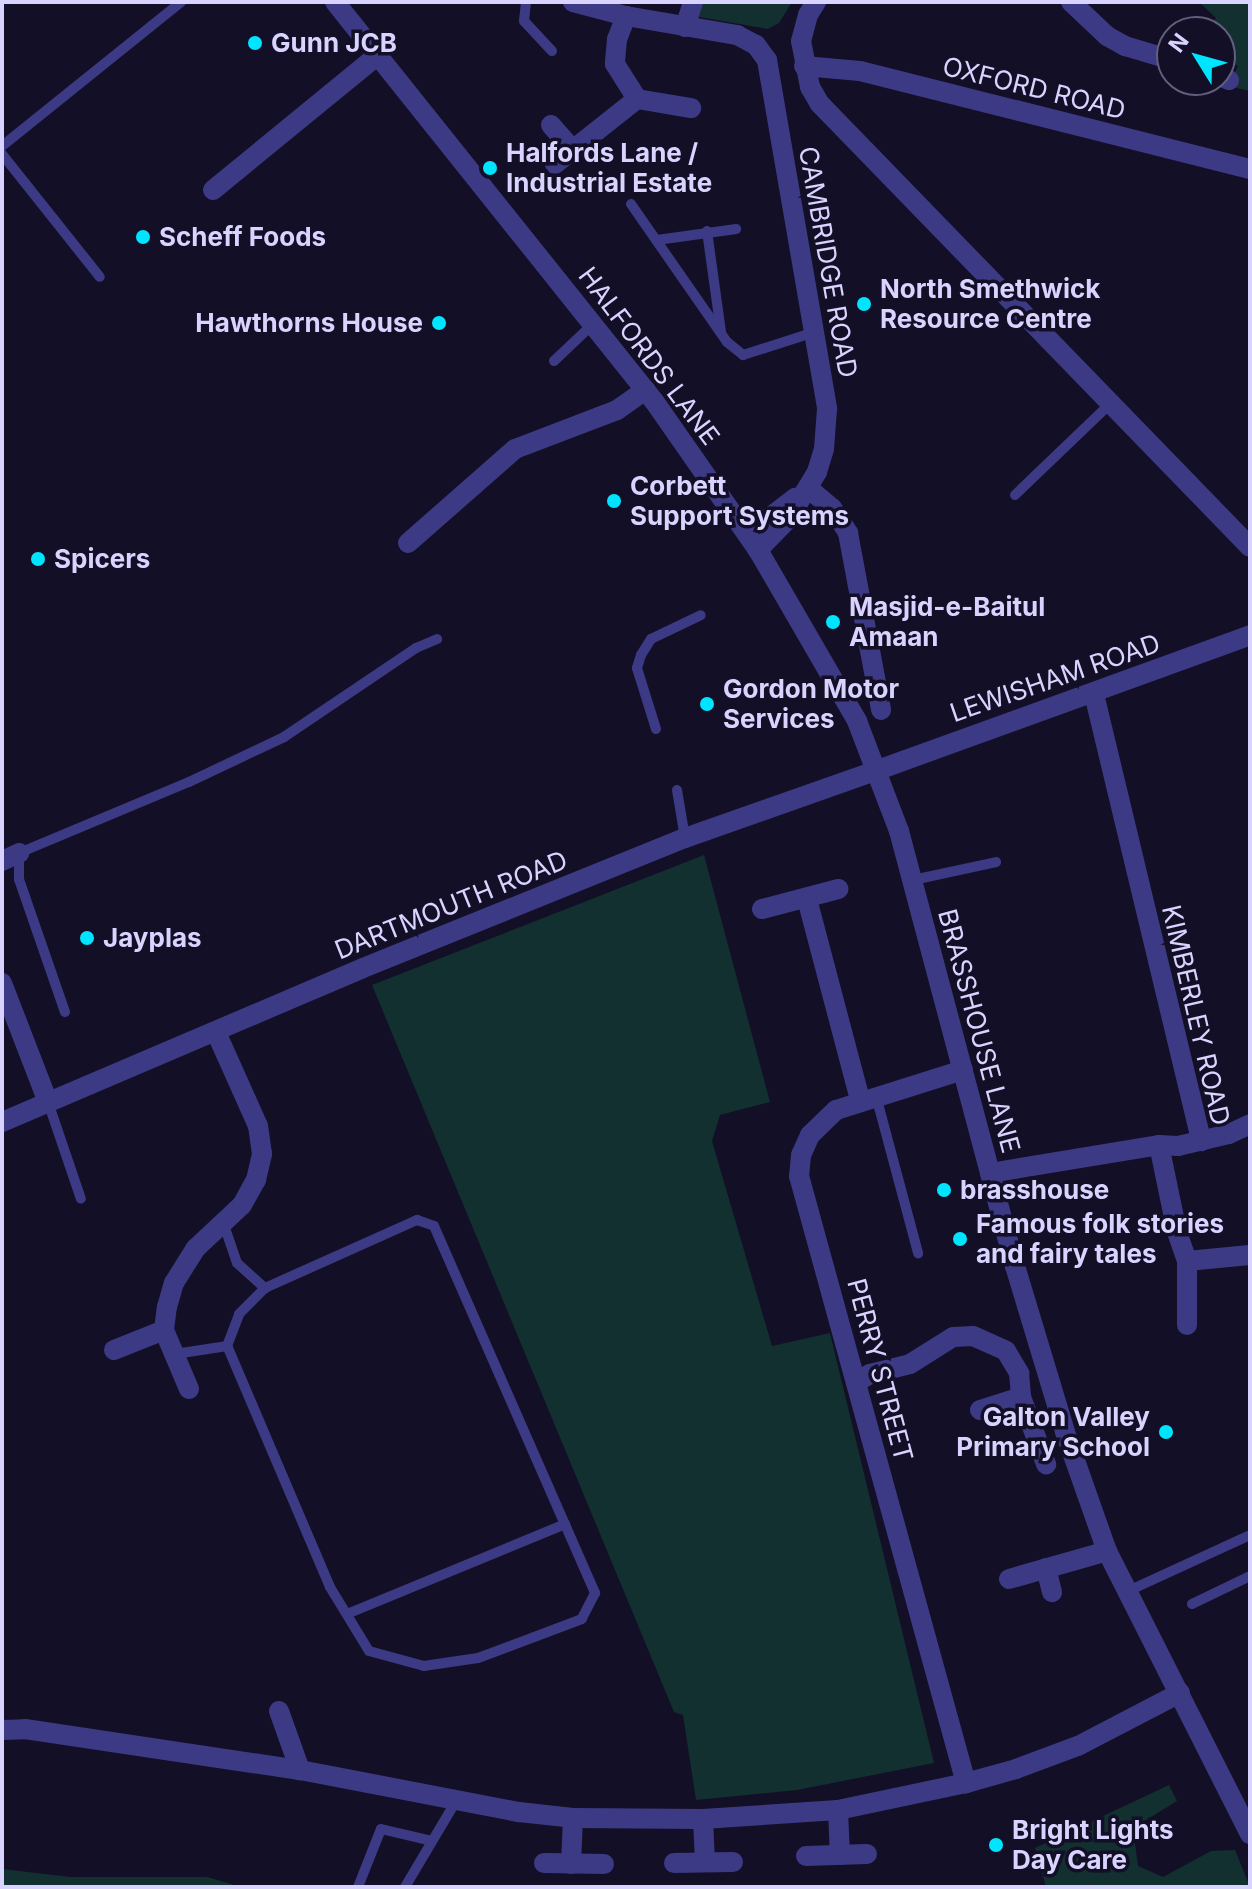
<!DOCTYPE html>
<html>
<head>
<meta charset="utf-8">
<style>
  body { margin:0 }
  #map { position:relative; width:1252px; height:1889px; overflow:hidden; background:#130f26; font-family:Inter,sans-serif }
  div>[style] { position:absolute }
  [style*='--x'] { left:calc(var(--x)*1px); top:calc(var(--y)*1px); width:calc(var(--w)*1px); rotate:calc(var(--a)*1deg) }
  .green>* { inset:0; background:#12302f }
  .service>* { height:10px; margin:-5px; padding:0 5px; transform-origin:5px; border-radius:5px; background:#3d3a85 }
  .minor>* { height:20px; margin:-10px; padding:0 10px; transform-origin:10px; border-radius:10px; background:#3d3a85 }
  .tertiary>* { height:20px; margin:-10px; padding:0 10px; transform-origin:10px; border-radius:10px; background:#3d3a85 }
  .dots>* { width:22px; height:22px; translate:-50% -50%; box-sizing:border-box; border:4px solid #130f26; border-radius:50% }
  span { translate:-50% -50%; white-space:nowrap; text-align:center; line-height:1.15; -webkit-text-stroke:7px #130f26; paint-order:stroke }
  .poi-label { font-size:26px; color:#d9d4ff; font-weight:700 }
  .left { translate:0 -50%; text-align:left }
  .right { translate:-100% -50%; text-align:right }
  .street-label { font-size:26px; color:#d9d4ff }
  .frame { position:absolute; inset:0; border:4px solid #d9d4ff; pointer-events:none }
  .north { position:absolute; left:1156px; top:16px; width:80px; height:80px; box-sizing:border-box; background:#130f26; border:2px solid #625e7d; border-radius:50%; rotate:307deg; font-size:22px; font-weight:700; line-height:32px; text-align:center; color:#d9d4ff }
  .north::after { content:''; display:block; margin:auto; width:28px; height:36px; background:#00e5ff; clip-path:polygon(50% 0,100% 100%,50% 72%,0 100%) }
</style>
</head>
<body>
<div id="map">
  <div class="green">
    <i style="clip-path:polygon(701px 2px,792px 2px,779px 23px,768px 29px,699px 17px)"></i>
    <i style="clip-path:polygon(1199px 2px,1250px 4px,1250px 91px,1228px 86px,1238px 66px,1220px 57px,1224px 45px,1220px 43px,1220px 32px,1203px 32px,1216px 18px)"></i>
    <i style="clip-path:polygon(704px 855px,770px 1102px,720px 1115px,712px 1141px,772px 1346px,830px 1333px,934px 1763px,797px 1790px,696px 1800px,683px 1715px,674px 1712px,372px 985px)"></i>
    <i style="clip-path:polygon(1169px 1785px,1177px 1801px,1133px 1828px,1138px 1866px,1163px 1877px,1211px 1851px,1235px 1850px,1250px 1887px,1046px 1887px,1035px 1848px)"></i>
    <i style="clip-path:polygon(2px 1869px,71px 1877px,207px 1877px,241px 1887px,2px 1887px)"></i>
  </div>
  <div class="service">
    <i style="--x:526;--y:2;--w:19;--a:96"></i>
    <i style="--x:524;--y:21;--w:41;--a:47"></i>
    <i style="--x:2;--y:146;--w:230;--a:-38.8"></i>
    <i style="--x:2;--y:154;--w:157;--a:51.5"></i>
    <i style="--x:631;--y:204;--w:168;--a:55.2"></i>
    <i style="--x:727;--y:342;--w:21;--a:39"></i>
    <i style="--x:743;--y:355;--w:72;--a:-17.7"></i>
    <i style="--x:707;--y:231;--w:102;--a:82.1"></i>
    <i style="--x:657;--y:240;--w:80;--a:-7.9"></i>
    <i style="--x:554;--y:361;--w:55;--a:-43.5"></i>
    <i style="--x:1015;--y:495;--w:132;--a:-43.8"></i>
    <i style="--x:656;--y:729;--w:64;--a:-107.3"></i>
    <i style="--x:637;--y:668;--w:14;--a:-73"></i>
    <i style="--x:641;--y:655;--w:19;--a:-58"></i>
    <i style="--x:651;--y:639;--w:55;--a:-25.6"></i>
    <i style="--x:677;--y:790;--w:49;--a:80.5"></i>
    <i style="--x:913;--y:880;--w:85;--a:-12.2"></i>
    <i style="--x:65;--y:1012;--w:141;--a:-109.1"></i>
    <i style="--x:19;--y:879;--w:26;--a:-90"></i>
    <i style="--x:19;--y:853;--w:184;--a:-22.7"></i>
    <i style="--x:189;--y:782;--w:105;--a:-25.3"></i>
    <i style="--x:284;--y:737;--w:159;--a:-34"></i>
    <i style="--x:416;--y:648;--w:23;--a:-23"></i>
    <i style="--x:876;--y:1096;--w:163;--a:75"></i>
    <i style="--x:48;--y:1102;--w:102;--a:71.2"></i>
    <i style="--x:417;--y:1220;--w:18;--a:19"></i>
    <i style="--x:434;--y:1226;--w:401;--a:66.3"></i>
    <i style="--x:595;--y:1593;--w:29;--a:117"></i>
    <i style="--x:582;--y:1619;--w:111;--a:159.4"></i>
    <i style="--x:478;--y:1658;--w:55;--a:171.6"></i>
    <i style="--x:424;--y:1666;--w:57;--a:-164.7"></i>
    <i style="--x:369;--y:1651;--w:75;--a:-121.4"></i>
    <i style="--x:330;--y:1587;--w:262;--a:-113.1"></i>
    <i style="--x:227;--y:1346;--w:34;--a:-69"></i>
    <i style="--x:239;--y:1314;--w:37;--a:-45"></i>
    <i style="--x:265;--y:1288;--w:167;--a:-24.1"></i>
    <i style="--x:224;--y:1225;--w:40;--a:71.1"></i>
    <i style="--x:237;--y:1263;--w:38;--a:42"></i>
    <i style="--x:175;--y:1354;--w:53;--a:-8.7"></i>
    <i style="--x:1126;--y:1592;--w:136;--a:-24.7"></i>
    <i style="--x:1192;--y:1604;--w:64;--a:-25.8"></i>
    <i style="--x:347;--y:1614;--w:236;--a:-22.4"></i>
    <i style="--x:358;--y:1887;--w:62;--a:-68.4"></i>
    <i style="--x:381;--y:1829;--w:52;--a:13.2"></i>
    <i style="--x:405;--y:1887;--w:100;--a:-59.3"></i>
  </div>
  <div class="minor">
    <i style="--x:573;--y:2;--w:55;--a:14.8"></i>
    <i style="--x:626;--y:16;--w:113;--a:9.7"></i>
    <i style="--x:737;--y:35;--w:21;--a:28"></i>
    <i style="--x:756;--y:45;--w:19;--a:54"></i>
    <i style="--x:767;--y:60;--w:354;--a:80.2"></i>
    <i style="--x:827;--y:409;--w:40;--a:94.3"></i>
    <i style="--x:824;--y:449;--w:24;--a:107"></i>
    <i style="--x:817;--y:472;--w:54;--a:121.3"></i>
    <i style="--x:789;--y:518;--w:45;--a:134.1"></i>
    <i style="--x:816;--y:2;--w:15;--a:122"></i>
    <i style="--x:808;--y:15;--w:27;--a:105"></i>
    <i style="--x:801;--y:41;--w:47;--a:78.9"></i>
    <i style="--x:810;--y:87;--w:20;--a:60"></i>
    <i style="--x:820;--y:104;--w:617;--a:45.85"></i>
    <i style="--x:1071;--y:2;--w:50;--a:43.4"></i>
    <i style="--x:1107;--y:36;--w:21;--a:29"></i>
    <i style="--x:1125;--y:46;--w:49;--a:16.6"></i>
    <i style="--x:626;--y:16;--w:25;--a:111"></i>
    <i style="--x:617;--y:39;--w:25;--a:95"></i>
    <i style="--x:615;--y:64;--w:41;--a:57.8"></i>
    <i style="--x:637;--y:99;--w:55;--a:9.5"></i>
    <i style="--x:685;--y:27;--w:26;--a:-72"></i>
    <i style="--x:804;--y:66;--w:56;--a:5.1"></i>
    <i style="--x:860;--y:71;--w:402;--a:14.1"></i>
    <i style="--x:1220;--y:76;--w:10;--a:24"></i>
    <i style="--x:551;--y:125;--w:32;--a:49"></i>
    <i style="--x:555;--y:164;--w:105;--a:-38.4"></i>
    <i style="--x:213;--y:190;--w:212;--a:-39.3"></i>
    <i style="--x:808;--y:488;--w:31;--a:40"></i>
    <i style="--x:832;--y:508;--w:30;--a:57"></i>
    <i style="--x:848;--y:533;--w:180;--a:79.4"></i>
    <i style="--x:744;--y:529;--w:32;--a:-26"></i>
    <i style="--x:773;--y:515;--w:28;--a:-38"></i>
    <i style="--x:408;--y:543;--w:142;--a:-41.3"></i>
    <i style="--x:515;--y:449;--w:109;--a:-20.9"></i>
    <i style="--x:617;--y:410;--w:35;--a:-35"></i>
    <i style="--x:1094;--y:694;--w:460;--a:76.5"></i>
    <i style="--x:878;--y:770;--w:396;--a:-19.9"></i>
    <i style="--x:2;--y:861;--w:19;--a:-25"></i>
    <i style="--x:807;--y:899;--w:208;--a:75.2"></i>
    <i style="--x:762;--y:909;--w:79;--a:-14.7"></i>
    <i style="--x:2;--y:983;--w:128;--a:68.9"></i>
    <i style="--x:963;--y:1070;--w:133;--a:162.5"></i>
    <i style="--x:836;--y:1110;--w:36;--a:136"></i>
    <i style="--x:810;--y:1135;--w:22;--a:114"></i>
    <i style="--x:801;--y:1155;--w:21;--a:95"></i>
    <i style="--x:799;--y:1176;--w:630;--a:74.62"></i>
    <i style="--x:1159;--y:1145;--w:89;--a:78.3"></i>
    <i style="--x:1177;--y:1232;--w:31;--a:71"></i>
    <i style="--x:1187;--y:1261;--w:64;--a:90"></i>
    <i style="--x:990;--y:1173;--w:171;--a:-9.4"></i>
    <i style="--x:1159;--y:1145;--w:19;--a:3"></i>
    <i style="--x:1178;--y:1146;--w:52;--a:-13.2"></i>
    <i style="--x:1229;--y:1134;--w:23;--a:-25"></i>
    <i style="--x:1187;--y:1261;--w:63;--a:-5.4"></i>
    <i style="--x:114;--y:1350;--w:54;--a:-21.8"></i>
    <i style="--x:857;--y:1382;--w:15;--a:-32"></i>
    <i style="--x:870;--y:1374;--w:41;--a:-14"></i>
    <i style="--x:910;--y:1364;--w:51;--a:-32.1"></i>
    <i style="--x:953;--y:1337;--w:20;--a:-3"></i>
    <i style="--x:973;--y:1336;--w:36;--a:24"></i>
    <i style="--x:1006;--y:1351;--w:26;--a:59"></i>
    <i style="--x:1019;--y:1373;--w:24;--a:85"></i>
    <i style="--x:1021;--y:1397;--w:72;--a:69.5"></i>
    <i style="--x:189;--y:1389;--w:64;--a:-113"></i>
    <i style="--x:164;--y:1330;--w:23;--a:-83"></i>
    <i style="--x:167;--y:1307;--w:25;--a:-74"></i>
    <i style="--x:174;--y:1283;--w:40;--a:-58"></i>
    <i style="--x:195;--y:1249;--w:64;--a:-43.1"></i>
    <i style="--x:242;--y:1205;--w:29;--a:-61"></i>
    <i style="--x:256;--y:1180;--w:27;--a:-77"></i>
    <i style="--x:262;--y:1154;--w:28;--a:-98"></i>
    <i style="--x:258;--y:1126;--w:103;--a:-114.1"></i>
    <i style="--x:980;--y:1410;--w:43;--a:-17.6"></i>
    <i style="--x:1046;--y:1568;--w:25;--a:76"></i>
    <i style="--x:1009;--y:1579;--w:102;--a:-15.9"></i>
    <i style="--x:279;--y:1711;--w:63;--a:70.4"></i>
    <i style="--x:2;--y:1730;--w:23;--a:-2"></i>
    <i style="--x:25;--y:1729;--w:278;--a:8.5"></i>
    <i style="--x:300;--y:1770;--w:223;--a:10.9"></i>
    <i style="--x:519;--y:1812;--w:54;--a:6.3"></i>
    <i style="--x:573;--y:1818;--w:130;--a:0.4"></i>
    <i style="--x:703;--y:1819;--w:135;--a:-3.8"></i>
    <i style="--x:838;--y:1810;--w:131;--a:-11.9"></i>
    <i style="--x:966;--y:1783;--w:52;--a:-15.6"></i>
    <i style="--x:1016;--y:1769;--w:66;--a:-20.4"></i>
    <i style="--x:1078;--y:1746;--w:115;--a:-27.5"></i>
    <i style="--x:838;--y:1810;--w:45;--a:87.5"></i>
    <i style="--x:703;--y:1819;--w:43;--a:87.3"></i>
    <i style="--x:806;--y:1856;--w:61;--a:-1.9"></i>
    <i style="--x:544;--y:1863;--w:60;--a:1"></i>
    <i style="--x:674;--y:1863;--w:59;--a:-1"></i>
    <i style="--x:571;--y:1864;--w:46;--a:-87.5"></i>
  </div>
  <div class="tertiary">
    <i style="--x:335;--y:2;--w:511;--a:51.36"></i>
    <i style="--x:654;--y:401;--w:182;--a:55.1"></i>
    <i style="--x:758;--y:550;--w:198;--a:59.9"></i>
    <i style="--x:857;--y:721;--w:118;--a:69.1"></i>
    <i style="--x:899;--y:831;--w:450;--a:75.1"></i>
    <i style="--x:1015;--y:1266;--w:173;--a:73.2"></i>
    <i style="--x:1065;--y:1432;--w:126;--a:70.6"></i>
    <i style="--x:1107;--y:1551;--w:317;--a:63.2"></i>
    <i style="--x:2;--y:1122;--w:392;--a:-23.1"></i>
    <i style="--x:363;--y:968;--w:347;--a:-22"></i>
    <i style="--x:685;--y:838;--w:205;--a:-19.4"></i>
  </div>
  <div class="dots">
    <i style="left:255px;top:43px;background:#00e5ff"></i>
    <i style="left:490px;top:168px;background:#00e5ff"></i>
    <i style="left:143px;top:237px;background:#00e5ff"></i>
    <i style="left:864px;top:304px;background:#00e5ff"></i>
    <i style="left:439px;top:323px;background:#00e5ff"></i>
    <i style="left:614px;top:501px;background:#00e5ff"></i>
    <i style="left:38px;top:559px;background:#00e5ff"></i>
    <i style="left:833px;top:622px;background:#00e5ff"></i>
    <i style="left:707px;top:704px;background:#00e5ff"></i>
    <i style="left:87px;top:938px;background:#00e5ff"></i>
    <i style="left:944px;top:1190px;background:#00e5ff"></i>
    <i style="left:960px;top:1239px;background:#00e5ff"></i>
    <i style="left:1166px;top:1432px;background:#00e5ff"></i>
    <i style="left:996px;top:1845px;background:#00e5ff"></i>
  </div>
  <div class="poi-label">
    <span class="left" style="left:271px;top:43px">Gunn JCB</span>
    <span class="left" style="left:506px;top:168px">Halfords Lane /<br>Industrial Estate</span>
    <span class="left" style="left:159px;top:237px">Scheff Foods</span>
    <span class="left" style="left:880px;top:304px">North Smethwick<br>Resource Centre</span>
    <span class="right" style="left:423px;top:323px">Hawthorns House</span>
    <span class="left" style="left:630px;top:501px">Corbett<br>Support Systems</span>
    <span class="left" style="left:54px;top:559px">Spicers</span>
    <span class="left" style="left:849px;top:622px">Masjid-e-Baitul<br>Amaan</span>
    <span class="left" style="left:723px;top:704px">Gordon Motor<br>Services</span>
    <span class="left" style="left:103px;top:938px">Jayplas</span>
    <span class="left" style="left:960px;top:1190px">brasshouse</span>
    <span class="left" style="left:976px;top:1239px">Famous folk stories<br>and fairy tales</span>
    <span class="right" style="left:1150px;top:1432px">Galton Valley<br>Primary School</span>
    <span class="left" style="left:1012px;top:1845px">Bright Lights<br>Day Care</span>
  </div>
  <div class="street-label">
    <span style="left:1034px;top:88px;rotate:14deg">OXFORD ROAD</span>
    <span style="left:828px;top:262px;rotate:80deg">CAMBRIDGE ROAD</span>
    <span style="left:649px;top:356px;rotate:53deg">HALFORDS LANE</span>
    <span style="left:1055px;top:678px;rotate:-19deg">LEWISHAM ROAD</span>
    <span style="left:451px;top:905px;rotate:-22deg">DARTMOUTH ROAD</span>
    <span style="left:1196px;top:1015px;rotate:77deg">KIMBERLEY ROAD</span>
    <span style="left:979px;top:1031px;rotate:75deg">BRASSHOUSE LANE</span>
    <span style="left:880px;top:1370px;rotate:75deg">PERRY STREET</span>
  </div>
  <div class="frame"></div>
  <div class="north">N</div>
</div>
</body>
</html>
